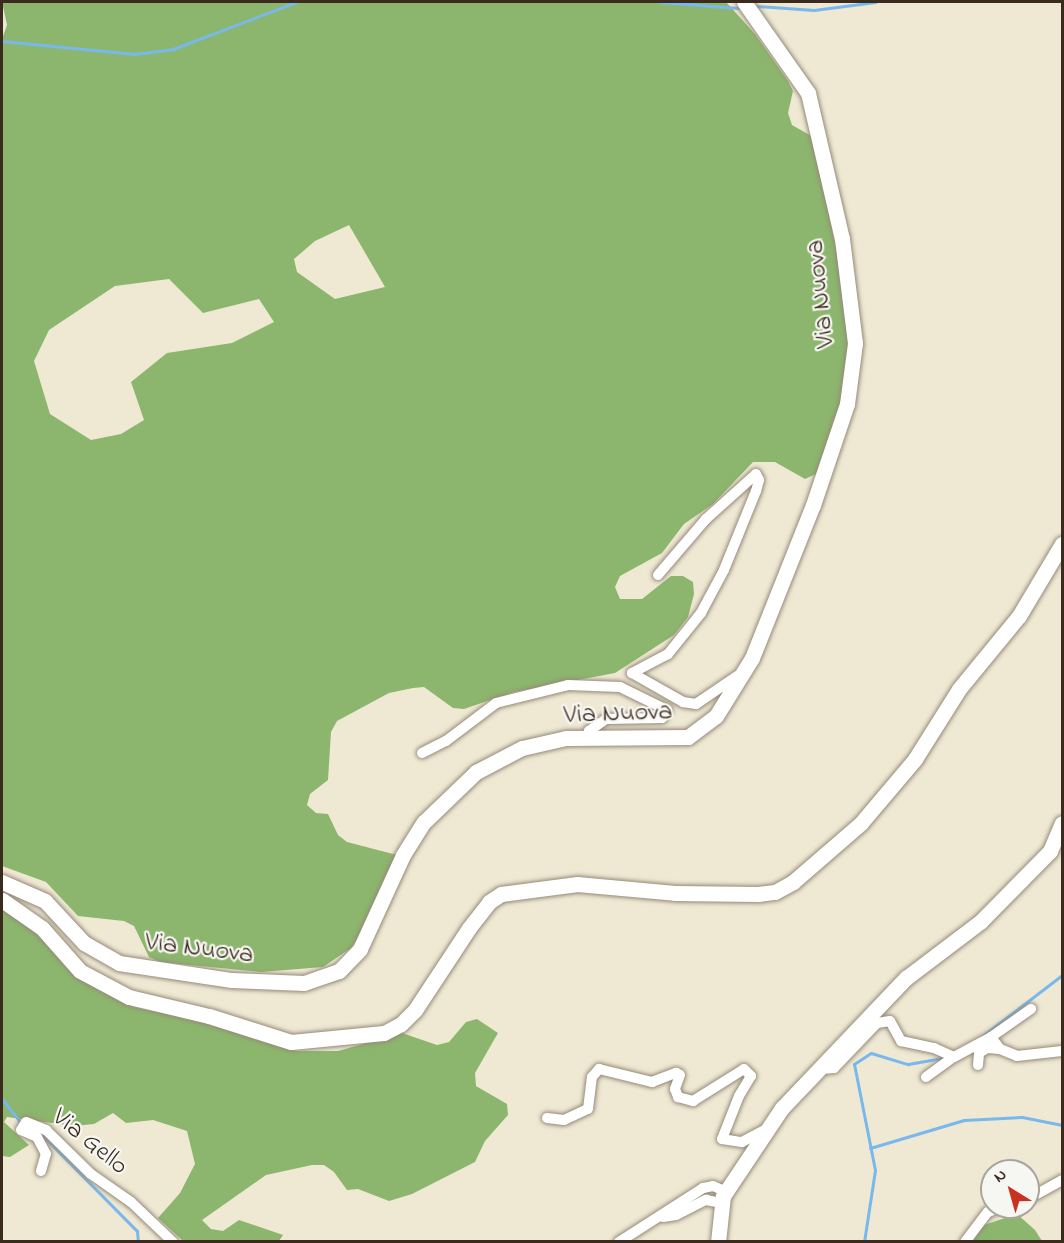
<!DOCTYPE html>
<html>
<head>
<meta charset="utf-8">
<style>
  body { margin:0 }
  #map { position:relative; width:1064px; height:1243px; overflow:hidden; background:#efe9d4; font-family:"Indie Flower",sans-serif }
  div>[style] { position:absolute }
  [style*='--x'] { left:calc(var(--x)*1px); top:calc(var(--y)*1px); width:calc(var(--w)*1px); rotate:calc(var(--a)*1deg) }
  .forest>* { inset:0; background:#8cb66d }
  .stream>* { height:3px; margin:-1.5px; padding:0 1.5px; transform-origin:1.5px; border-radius:1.5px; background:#79b8ec }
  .roads { filter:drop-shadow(0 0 2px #958a79) drop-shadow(0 0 2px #958a79) }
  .street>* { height:10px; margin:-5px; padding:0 5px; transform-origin:5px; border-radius:5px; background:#fff }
  .secondary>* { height:15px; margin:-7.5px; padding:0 7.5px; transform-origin:7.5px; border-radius:7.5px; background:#fff }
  span { translate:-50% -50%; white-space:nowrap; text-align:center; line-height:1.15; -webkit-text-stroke:4.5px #f6f6f2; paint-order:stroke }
  .street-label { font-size:26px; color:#3b2a1e }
  .frame { position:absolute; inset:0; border:3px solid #3b2a1e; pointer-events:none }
  .north { position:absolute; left:980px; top:1159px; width:60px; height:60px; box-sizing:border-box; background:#f6f6f2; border:2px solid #aba49d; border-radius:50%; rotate:323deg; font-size:16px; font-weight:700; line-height:24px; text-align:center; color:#3b2a1e }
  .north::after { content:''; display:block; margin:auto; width:21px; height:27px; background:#c8321e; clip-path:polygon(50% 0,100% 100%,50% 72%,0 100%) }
</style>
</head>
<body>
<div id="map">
  <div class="forest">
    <i style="clip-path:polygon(evenodd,2px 2px,726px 2px,755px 34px,788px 81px,793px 91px,788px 113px,792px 125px,813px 137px,839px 262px,849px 347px,843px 396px,816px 474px,805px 479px,775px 462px,753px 462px,713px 504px,684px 524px,662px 553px,620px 576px,615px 587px,620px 599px,642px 599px,671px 576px,683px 576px,693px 582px,694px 594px,688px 617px,674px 635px,615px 673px,514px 692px,464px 709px,453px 708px,424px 687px,413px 688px,389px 693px,337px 721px,331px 732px,328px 780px,310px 794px,307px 805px,316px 813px,328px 814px,338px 835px,347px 842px,397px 855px,370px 920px,351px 948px,323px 967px,261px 972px,160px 962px,149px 957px,134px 926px,124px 921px,78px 916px,46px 882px,2px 866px,2px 39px,7px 25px,2px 2px,349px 225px,385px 287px,335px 299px,297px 272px,294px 259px,315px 241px,349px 225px,2px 2px,169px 279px,203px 313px,259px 299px,274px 322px,232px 343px,167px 353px,131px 382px,144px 420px,121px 434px,91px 440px,50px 414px,34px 361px,49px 330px,115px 286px,169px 279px)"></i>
    <i style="clip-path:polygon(2px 908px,25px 921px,99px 989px,134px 1007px,197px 1020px,296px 1051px,338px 1051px,402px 1033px,437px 1045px,449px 1042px,466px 1022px,477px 1019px,498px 1033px,475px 1073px,476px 1086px,507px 1104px,508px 1115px,485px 1141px,475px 1162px,412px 1194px,389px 1201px,358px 1189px,347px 1190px,334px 1172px,324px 1165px,312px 1165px,266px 1175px,202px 1220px,211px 1229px,223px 1231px,239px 1220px,283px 1235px,279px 1241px,183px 1241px,158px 1218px,180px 1193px,195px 1164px,187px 1131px,153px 1120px,126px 1123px,113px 1113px,94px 1124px,74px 1126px,7px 1117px,4px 1122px,29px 1145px,10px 1157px,2px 1156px)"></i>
    <i style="clip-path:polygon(1017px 1214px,1035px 1230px,1042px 1241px,972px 1242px,984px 1225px)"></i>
  </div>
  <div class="stream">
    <i style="--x:659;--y:2;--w:80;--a:4.3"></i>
    <i style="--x:757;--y:6;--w:57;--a:4"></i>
    <i style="--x:814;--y:10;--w:62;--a:-7.5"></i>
    <i style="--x:2;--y:41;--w:133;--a:5.6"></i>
    <i style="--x:134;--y:54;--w:39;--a:-7"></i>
    <i style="--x:173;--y:49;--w:132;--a:-20.9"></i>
    <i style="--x:981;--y:1037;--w:102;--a:-37.4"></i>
    <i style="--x:2;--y:1099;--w:31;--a:52"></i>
    <i style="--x:40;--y:1133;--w:138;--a:45.3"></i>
    <i style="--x:137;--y:1231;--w:11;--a:85"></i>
    <i style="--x:870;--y:1148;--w:98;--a:-16.6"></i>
    <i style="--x:964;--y:1120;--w:58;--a:-3"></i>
    <i style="--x:1022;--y:1117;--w:41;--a:11.3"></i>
    <i style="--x:864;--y:1242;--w:73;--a:-81.3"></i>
    <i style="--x:875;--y:1170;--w:108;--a:-101.2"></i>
    <i style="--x:854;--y:1064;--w:20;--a:-33"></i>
    <i style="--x:871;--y:1053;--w:39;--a:17"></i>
    <i style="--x:908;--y:1064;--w:39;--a:-10"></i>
  </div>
  <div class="roads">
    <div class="street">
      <i style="--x:658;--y:575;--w:74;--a:-49.4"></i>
      <i style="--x:706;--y:519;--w:67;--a:-42"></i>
      <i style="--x:756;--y:474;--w:7;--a:63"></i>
      <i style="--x:759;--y:480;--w:11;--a:105"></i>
      <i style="--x:756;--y:491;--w:85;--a:112.1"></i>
      <i style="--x:724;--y:570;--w:49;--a:118.1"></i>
      <i style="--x:701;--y:613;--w:53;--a:128.8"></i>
      <i style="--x:668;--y:654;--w:41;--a:152.2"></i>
      <i style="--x:632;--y:673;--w:59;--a:29.6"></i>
      <i style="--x:683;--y:702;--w:13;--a:9"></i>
      <i style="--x:696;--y:704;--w:50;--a:-34.3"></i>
      <i style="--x:422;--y:753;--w:27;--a:-27"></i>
      <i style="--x:446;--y:741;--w:63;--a:-37.2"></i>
      <i style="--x:496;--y:703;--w:74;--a:-14"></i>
      <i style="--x:568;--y:685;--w:52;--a:2.2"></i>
      <i style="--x:620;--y:687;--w:52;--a:26.1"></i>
      <i style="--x:667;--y:710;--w:9;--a:122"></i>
      <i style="--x:662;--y:718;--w:56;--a:179"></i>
      <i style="--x:606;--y:719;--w:21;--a:145"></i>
      <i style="--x:589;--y:731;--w:7;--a:98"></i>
      <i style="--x:991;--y:1037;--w:49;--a:-35"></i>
      <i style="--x:978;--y:1065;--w:12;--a:-85"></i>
      <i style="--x:979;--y:1053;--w:9;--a:-32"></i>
      <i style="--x:987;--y:1048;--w:13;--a:4"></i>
      <i style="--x:821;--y:1069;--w:13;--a:-4"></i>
      <i style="--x:834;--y:1068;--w:62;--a:-46.3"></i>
      <i style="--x:877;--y:1023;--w:13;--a:-9"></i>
      <i style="--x:890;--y:1021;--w:23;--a:61"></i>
      <i style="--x:901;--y:1041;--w:34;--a:12"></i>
      <i style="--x:934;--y:1048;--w:22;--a:24"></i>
      <i style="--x:954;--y:1057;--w:42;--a:-28.4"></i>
      <i style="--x:991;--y:1037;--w:15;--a:53"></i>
      <i style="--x:1000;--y:1049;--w:18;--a:22"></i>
      <i style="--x:1017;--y:1056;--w:45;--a:-6.3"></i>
      <i style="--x:926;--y:1077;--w:34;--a:-36"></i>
      <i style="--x:547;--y:1118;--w:17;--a:7"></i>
      <i style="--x:564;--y:1120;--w:26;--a:-25"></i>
      <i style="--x:588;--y:1109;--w:32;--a:-83"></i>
      <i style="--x:592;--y:1077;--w:11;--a:-49"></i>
      <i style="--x:599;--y:1069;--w:55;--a:13.8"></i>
      <i style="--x:652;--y:1082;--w:26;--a:-21"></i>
      <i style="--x:676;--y:1073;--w:4;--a:27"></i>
      <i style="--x:680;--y:1075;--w:15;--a:110"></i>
      <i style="--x:675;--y:1089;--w:9;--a:69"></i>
      <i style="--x:678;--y:1097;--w:16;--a:15"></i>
      <i style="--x:693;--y:1101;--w:60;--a:-32.1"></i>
      <i style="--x:744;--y:1069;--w:10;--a:45"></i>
      <i style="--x:751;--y:1076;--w:23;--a:121"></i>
      <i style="--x:739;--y:1096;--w:46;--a:111.6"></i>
      <i style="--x:722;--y:1139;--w:20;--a:9"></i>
      <i style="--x:742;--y:1142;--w:30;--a:-28"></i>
      <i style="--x:41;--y:1171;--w:18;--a:-74"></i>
      <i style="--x:46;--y:1154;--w:19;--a:-118"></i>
      <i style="--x:37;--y:1137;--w:17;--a:-156"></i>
      <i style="--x:21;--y:1130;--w:9;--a:-58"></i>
      <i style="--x:26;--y:1122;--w:22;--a:22"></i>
      <i style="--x:46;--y:1130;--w:63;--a:44.4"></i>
      <i style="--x:91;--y:1174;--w:49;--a:35"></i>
      <i style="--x:131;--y:1202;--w:58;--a:43.6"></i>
      <i style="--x:1028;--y:1199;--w:39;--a:-29"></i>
      <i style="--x:663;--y:1217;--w:13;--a:-9"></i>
      <i style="--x:676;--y:1215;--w:34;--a:-27"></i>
      <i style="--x:706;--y:1200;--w:15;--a:11"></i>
      <i style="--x:619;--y:1242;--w:100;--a:-32.7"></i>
      <i style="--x:703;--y:1188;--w:10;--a:-11"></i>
      <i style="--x:713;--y:1186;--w:13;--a:23"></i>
      <i style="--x:965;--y:1242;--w:38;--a:-53"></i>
      <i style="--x:988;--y:1212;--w:14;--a:-21"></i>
    </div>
    <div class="secondary">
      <i style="--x:2;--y:882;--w:47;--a:23.8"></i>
      <i style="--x:45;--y:901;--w:57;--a:47.1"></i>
      <i style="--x:84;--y:943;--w:40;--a:29.7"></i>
      <i style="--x:119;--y:963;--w:114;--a:8.6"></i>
      <i style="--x:232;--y:980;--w:72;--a:2.4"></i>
      <i style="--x:304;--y:983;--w:37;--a:-19"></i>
      <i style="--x:339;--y:971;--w:30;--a:-46"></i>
      <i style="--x:360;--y:949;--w:103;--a:-65.4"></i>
      <i style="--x:403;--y:855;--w:39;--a:-58"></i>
      <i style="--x:424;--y:822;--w:72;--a:-43.9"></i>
      <i style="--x:476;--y:772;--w:52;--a:-27.6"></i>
      <i style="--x:522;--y:748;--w:45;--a:-12.8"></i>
      <i style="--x:566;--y:738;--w:122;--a:-0.5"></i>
      <i style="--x:688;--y:737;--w:35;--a:-37"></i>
      <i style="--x:716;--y:716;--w:68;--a:-58.2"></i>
      <i style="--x:752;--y:658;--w:165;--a:-68.3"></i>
      <i style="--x:813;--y:505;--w:107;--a:-71.4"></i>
      <i style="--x:847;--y:404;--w:62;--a:-82.5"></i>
      <i style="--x:855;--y:343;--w:105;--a:-97.1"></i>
      <i style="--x:842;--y:239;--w:150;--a:-103.1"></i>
      <i style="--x:808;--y:93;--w:111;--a:-125.1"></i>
      <i style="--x:2;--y:900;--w:49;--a:35"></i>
      <i style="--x:42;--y:928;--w:57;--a:48.5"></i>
      <i style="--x:80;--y:971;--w:55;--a:28"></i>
      <i style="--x:129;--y:997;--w:82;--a:13.4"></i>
      <i style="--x:209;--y:1016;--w:86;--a:17.6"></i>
      <i style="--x:291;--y:1042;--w:93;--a:-5.5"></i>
      <i style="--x:384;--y:1033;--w:19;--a:-28"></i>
      <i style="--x:401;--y:1024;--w:20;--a:-45"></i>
      <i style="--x:415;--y:1010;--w:98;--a:-56.6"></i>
      <i style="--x:469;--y:928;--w:33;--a:-52"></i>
      <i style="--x:489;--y:902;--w:14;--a:-34"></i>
      <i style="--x:501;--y:894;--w:77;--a:-7.5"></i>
      <i style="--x:577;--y:884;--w:98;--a:5.2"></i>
      <i style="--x:675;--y:893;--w:83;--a:0.7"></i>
      <i style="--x:758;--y:894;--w:17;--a:-7"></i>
      <i style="--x:775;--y:892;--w:21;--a:-29"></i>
      <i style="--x:793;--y:882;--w:90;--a:-40.9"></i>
      <i style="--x:861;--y:823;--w:84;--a:-49.8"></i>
      <i style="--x:915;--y:759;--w:83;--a:-57.8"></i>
      <i style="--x:959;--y:689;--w:94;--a:-50.6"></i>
      <i style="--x:1019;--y:616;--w:84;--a:-59.2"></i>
      <i style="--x:718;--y:1242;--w:46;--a:-83.8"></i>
      <i style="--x:723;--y:1196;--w:106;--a:-56.2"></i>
      <i style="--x:782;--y:1108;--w:180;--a:-46.4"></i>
      <i style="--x:906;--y:978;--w:94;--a:-37.2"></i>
      <i style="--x:981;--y:921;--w:98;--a:-45.4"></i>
      <i style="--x:1050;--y:851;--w:30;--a:-67"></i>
    </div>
  </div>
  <div class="street-label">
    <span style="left:822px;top:294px;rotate:-96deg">Via Nuova</span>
    <span style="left:618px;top:715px;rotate:-2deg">Via Nuova</span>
    <span style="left:199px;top:950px;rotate:7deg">Via Nuova</span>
    <span style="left:89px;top:1143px;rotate:39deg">Via Gello</span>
  </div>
  <div class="frame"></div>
  <div class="north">N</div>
</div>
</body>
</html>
